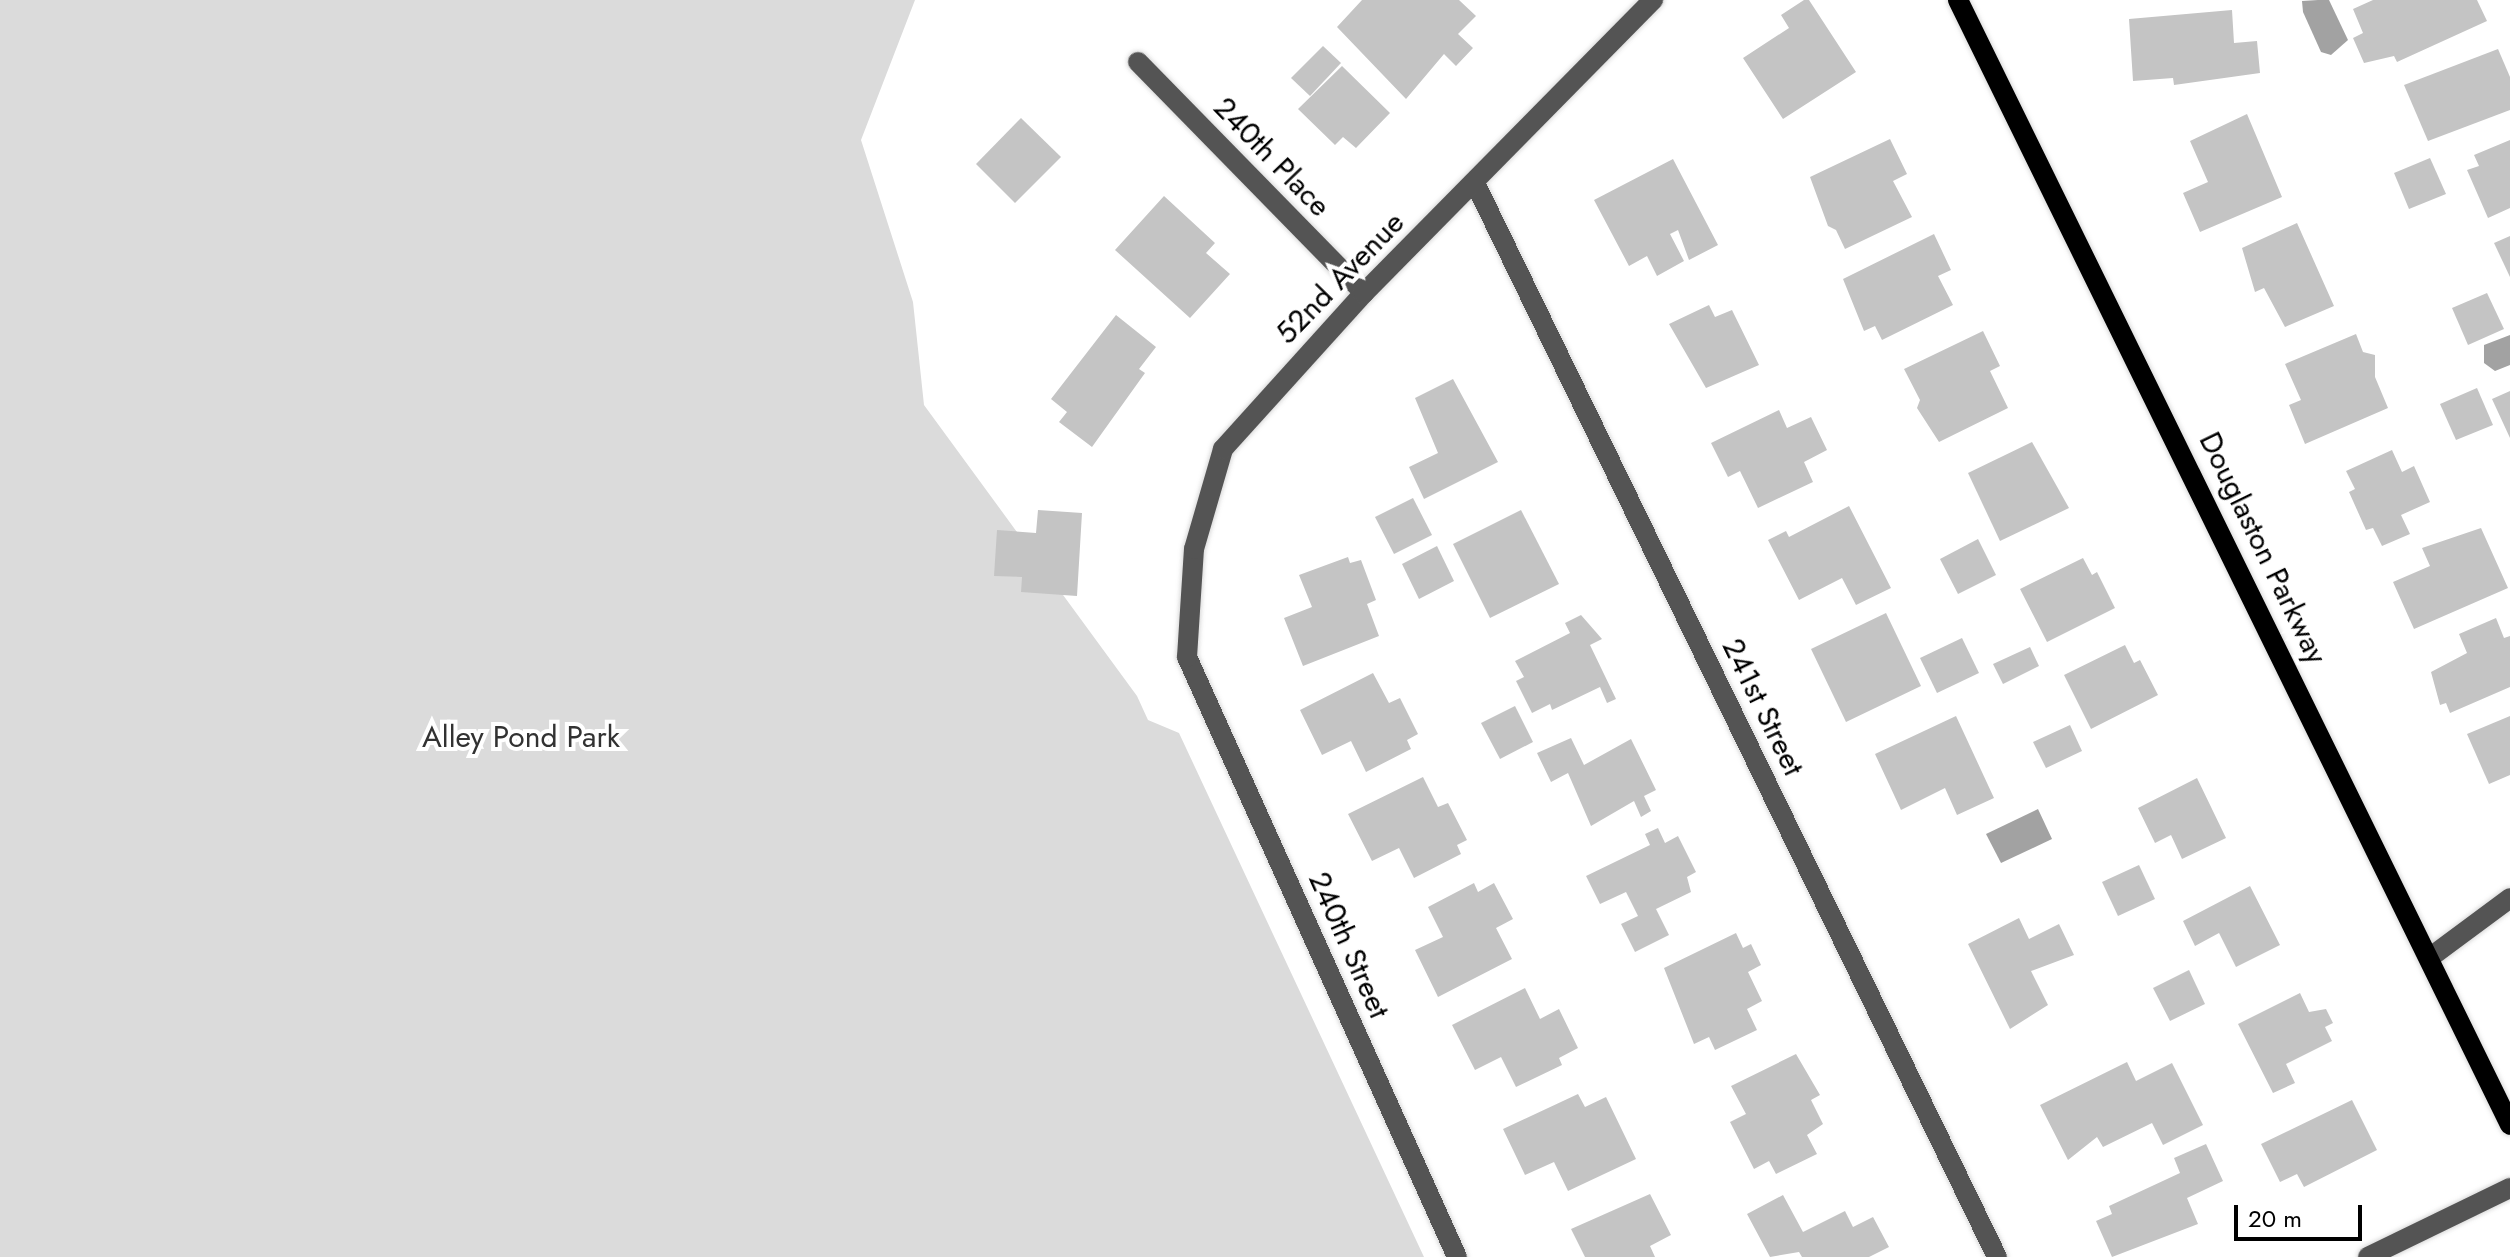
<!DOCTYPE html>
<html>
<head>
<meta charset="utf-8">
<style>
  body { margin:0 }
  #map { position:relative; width:2510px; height:1257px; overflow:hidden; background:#fff; font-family:Jost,sans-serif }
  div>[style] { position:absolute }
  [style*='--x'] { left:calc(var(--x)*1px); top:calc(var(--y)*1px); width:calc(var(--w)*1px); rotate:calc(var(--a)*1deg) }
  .green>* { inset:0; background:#dbdbdb }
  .water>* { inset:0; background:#a2a2a2 }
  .building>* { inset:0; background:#c4c4c4 }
  .roads { filter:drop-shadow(0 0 2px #dbdbdb) drop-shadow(0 0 2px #dbdbdb) }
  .minor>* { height:20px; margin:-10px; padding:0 10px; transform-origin:10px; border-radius:10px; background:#545454 }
  .major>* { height:20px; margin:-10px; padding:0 10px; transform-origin:10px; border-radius:10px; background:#000 }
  span { translate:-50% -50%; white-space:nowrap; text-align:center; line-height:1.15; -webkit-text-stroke:8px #fff; paint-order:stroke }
  .street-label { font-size:30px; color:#000 }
  .park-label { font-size:30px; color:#323232 }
  .scale { position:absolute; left:2234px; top:1205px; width:128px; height:36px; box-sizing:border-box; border:4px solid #000; border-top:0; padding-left:10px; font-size:24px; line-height:28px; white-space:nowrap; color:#000; -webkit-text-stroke:6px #fff; paint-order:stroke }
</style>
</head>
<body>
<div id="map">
  <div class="green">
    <i style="clip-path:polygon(0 0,915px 0,861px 140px,913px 302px,924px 405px,1137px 696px,1148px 720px,1179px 733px,1424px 1257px,0 1257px)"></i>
  </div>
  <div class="water">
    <i style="clip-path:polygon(2318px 0,2329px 0,2348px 40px,2331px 55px,2321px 52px,2303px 12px,2302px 1px)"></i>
    <i style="clip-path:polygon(2510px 335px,2510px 365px,2495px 371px,2484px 363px,2484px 345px)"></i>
    <i style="clip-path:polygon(2038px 809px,2052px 839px,2001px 863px,1986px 834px)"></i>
  </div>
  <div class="building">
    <i style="clip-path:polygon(1362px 0,1459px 0,1476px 16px,1458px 34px,1473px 48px,1456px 66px,1444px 54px,1406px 99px,1337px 27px)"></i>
    <i style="clip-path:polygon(1804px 0,1809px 0,1856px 72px,1783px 119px,1743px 58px,1789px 28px,1781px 15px)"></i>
    <i style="clip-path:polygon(2373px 0,2477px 0,2487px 21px,2397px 62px,2394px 56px,2364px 63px,2353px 38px,2363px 33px,2353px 9px)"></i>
    <i style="clip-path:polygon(2232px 10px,2234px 43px,2257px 41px,2260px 73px,2174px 85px,2173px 78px,2133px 81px,2129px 19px)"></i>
    <i style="clip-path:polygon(1323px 46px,1341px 63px,1310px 96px,1291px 78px)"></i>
    <i style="clip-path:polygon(2498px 49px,2510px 77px,2510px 110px,2428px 141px,2404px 85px)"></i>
    <i style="clip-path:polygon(1342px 66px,1390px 113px,1356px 148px,1343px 137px,1335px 145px,1298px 109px)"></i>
    <i style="clip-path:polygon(2247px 114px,2282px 197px,2200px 232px,2183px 193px,2208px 182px,2190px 141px)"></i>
    <i style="clip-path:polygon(1021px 118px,1061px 157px,1015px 203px,976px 164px)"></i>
    <i style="clip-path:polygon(1890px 139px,1907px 174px,1893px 181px,1912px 217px,1845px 249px,1836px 230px,1828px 226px,1810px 177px)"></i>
    <i style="clip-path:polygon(2510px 140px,2510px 208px,2488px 218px,2467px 170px,2479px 166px,2474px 155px)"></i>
    <i style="clip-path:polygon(2430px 158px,2446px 194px,2409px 209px,2394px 173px)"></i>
    <i style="clip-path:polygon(1673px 159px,1718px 245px,1689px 260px,1678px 230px,1670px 234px,1684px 261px,1657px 276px,1647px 256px,1629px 266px,1594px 200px)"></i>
    <i style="clip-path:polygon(1164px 196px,1215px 243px,1206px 253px,1230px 274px,1190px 318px,1115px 250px)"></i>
    <i style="clip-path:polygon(2297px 223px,2334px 306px,2285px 327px,2264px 288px,2255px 292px,2242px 248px)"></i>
    <i style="clip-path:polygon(1934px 234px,1951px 270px,1938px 276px,1953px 305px,1882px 340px,1875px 326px,1864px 331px,1843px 279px)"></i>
    <i style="clip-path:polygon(2510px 236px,2510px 277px,2494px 243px)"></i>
    <i style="clip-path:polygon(2487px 293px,2504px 329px,2468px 345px,2452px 308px)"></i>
    <i style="clip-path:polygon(1709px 305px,1715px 317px,1732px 310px,1759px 365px,1706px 388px,1669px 324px)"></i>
    <i style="clip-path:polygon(1116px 315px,1156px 347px,1139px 369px,1145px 373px,1092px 447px,1059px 422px,1067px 412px,1051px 399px)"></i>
    <i style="clip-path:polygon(1983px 331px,2000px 366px,1990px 371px,2008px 408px,1939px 442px,1917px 408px,1920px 400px,1904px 369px)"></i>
    <i style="clip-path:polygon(2356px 334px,2363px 352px,2375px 355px,2375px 377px,2388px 408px,2305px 444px,2289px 405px,2301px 400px,2285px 364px)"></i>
    <i style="clip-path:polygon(1453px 379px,1498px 462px,1424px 499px,1409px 467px,1438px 453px,1415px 398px)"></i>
    <i style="clip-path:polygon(2477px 388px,2493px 425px,2456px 440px,2440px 404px)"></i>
    <i style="clip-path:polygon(2510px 391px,2510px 438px,2492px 399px)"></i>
    <i style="clip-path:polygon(1779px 410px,1787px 428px,1811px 417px,1827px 450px,1804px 462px,1813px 482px,1758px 508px,1740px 471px,1728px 477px,1711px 443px)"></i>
    <i style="clip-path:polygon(2032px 442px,2069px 508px,2000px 541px,1968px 473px)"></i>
    <i style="clip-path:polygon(2392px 450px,2402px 472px,2414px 466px,2430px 502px,2401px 515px,2410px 534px,2382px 546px,2373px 528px,2366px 530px,2349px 492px,2355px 489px,2346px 471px)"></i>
    <i style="clip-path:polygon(1413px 498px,1432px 535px,1394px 554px,1375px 517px)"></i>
    <i style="clip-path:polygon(1849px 506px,1891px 588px,1856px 605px,1842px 578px,1799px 600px,1768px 540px,1786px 531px,1789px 537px)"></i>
    <i style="clip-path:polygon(1038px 510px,1082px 513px,1077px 596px,1021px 592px,1022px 577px,994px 576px,997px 530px,1036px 533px)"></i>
    <i style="clip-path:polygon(1521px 510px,1559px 584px,1490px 618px,1453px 544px)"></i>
    <i style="clip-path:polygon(2481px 528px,2508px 588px,2414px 629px,2393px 582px,2430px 566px,2422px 548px)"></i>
    <i style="clip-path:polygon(1978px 539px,1996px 575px,1958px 594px,1940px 559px)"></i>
    <i style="clip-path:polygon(1437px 546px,1454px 581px,1419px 599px,1402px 564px)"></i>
    <i style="clip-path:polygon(1348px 557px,1350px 563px,1361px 560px,1376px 600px,1367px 604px,1379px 636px,1303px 666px,1284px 618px,1312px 607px,1299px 575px)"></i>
    <i style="clip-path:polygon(2083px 558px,2092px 575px,2097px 572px,2115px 608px,2047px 642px,2020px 589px)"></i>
    <i style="clip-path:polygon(1886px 613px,1921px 686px,1846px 722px,1811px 649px)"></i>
    <i style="clip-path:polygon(1581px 615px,1602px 639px,1590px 645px,1616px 699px,1607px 703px,1600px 687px,1552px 710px,1550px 704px,1532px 713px,1516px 681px,1524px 677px,1515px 661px,1570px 633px,1565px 623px)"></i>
    <i style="clip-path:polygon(2496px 618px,2504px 638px,2510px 636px,2510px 687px,2450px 713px,2446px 703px,2440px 705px,2431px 672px,2467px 653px,2459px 634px)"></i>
    <i style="clip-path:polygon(1962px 638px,1979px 673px,1937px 693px,1920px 658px)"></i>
    <i style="clip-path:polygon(2125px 645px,2134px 663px,2140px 660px,2158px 695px,2091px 729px,2064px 675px)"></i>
    <i style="clip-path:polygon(2030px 647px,2039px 666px,2003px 684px,1993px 664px)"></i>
    <i style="clip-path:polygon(1373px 673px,1389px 703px,1400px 698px,1418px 734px,1407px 740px,1411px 749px,1366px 772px,1351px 741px,1322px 755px,1300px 710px)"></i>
    <i style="clip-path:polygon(1515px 706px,1533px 742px,1500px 759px,1481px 723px)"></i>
    <i style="clip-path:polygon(1956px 716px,1994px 798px,1957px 815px,1945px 788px,1901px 810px,1875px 754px)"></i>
    <i style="clip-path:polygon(2510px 716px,2510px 775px,2489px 784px,2467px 734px)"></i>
    <i style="clip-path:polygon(2070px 725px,2082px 751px,2046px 768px,2033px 742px)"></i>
    <i style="clip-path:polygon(1571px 738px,1584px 765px,1631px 739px,1656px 790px,1644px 796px,1651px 811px,1641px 817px,1634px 801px,1591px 826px,1568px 773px,1551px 782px,1537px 753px)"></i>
    <i style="clip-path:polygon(1423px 777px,1438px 807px,1448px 803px,1467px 840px,1457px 845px,1461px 854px,1414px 878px,1399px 848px,1372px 861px,1348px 814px)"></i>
    <i style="clip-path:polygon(2197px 778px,2226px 838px,2182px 859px,2171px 835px,2155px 843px,2138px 808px)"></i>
    <i style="clip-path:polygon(1658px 828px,1665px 843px,1678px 836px,1696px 872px,1687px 877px,1691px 892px,1656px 909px,1669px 935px,1635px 952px,1621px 924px,1638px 916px,1626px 892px,1600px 904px,1586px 876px,1650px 845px,1645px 834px)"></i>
    <i style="clip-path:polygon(2139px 865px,2155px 899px,2118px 916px,2102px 882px)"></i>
    <i style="clip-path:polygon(1474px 883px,1478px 892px,1494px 883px,1513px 919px,1496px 928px,1512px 959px,1438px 997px,1415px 950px,1443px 937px,1428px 907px)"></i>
    <i style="clip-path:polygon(2250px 886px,2280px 945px,2236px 967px,2219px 933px,2195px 946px,2183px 921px)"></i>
    <i style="clip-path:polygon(2019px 918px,2029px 939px,2059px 924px,2074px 955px,2031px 971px,2048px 1005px,2010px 1029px,1968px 944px)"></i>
    <i style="clip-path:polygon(1736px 933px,1743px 948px,1751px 944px,1761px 965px,1748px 972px,1762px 1001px,1747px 1009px,1757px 1030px,1715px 1050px,1709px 1037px,1694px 1044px,1664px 968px)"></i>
    <i style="clip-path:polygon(2189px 970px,2205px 1004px,2170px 1021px,2153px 988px)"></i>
    <i style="clip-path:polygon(1525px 988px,1540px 1019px,1559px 1009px,1578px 1048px,1559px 1058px,1562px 1065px,1516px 1087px,1501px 1057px,1475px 1070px,1452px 1025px)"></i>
    <i style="clip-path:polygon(2300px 993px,2309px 1012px,2326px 1009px,2333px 1023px,2325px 1027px,2332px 1041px,2286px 1064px,2295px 1083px,2273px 1093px,2238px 1024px)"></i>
    <i style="clip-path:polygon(1796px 1054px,1820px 1095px,1811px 1100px,1823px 1124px,1807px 1135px,1817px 1154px,1776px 1174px,1769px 1161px,1754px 1169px,1730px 1122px,1746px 1114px,1731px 1086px)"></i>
    <i style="clip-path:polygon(2127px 1062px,2136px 1081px,2172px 1063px,2203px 1125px,2163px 1145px,2152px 1123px,2103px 1147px,2097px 1137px,2068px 1160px,2040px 1105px)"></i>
    <i style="clip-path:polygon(1578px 1094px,1585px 1107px,1606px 1097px,1636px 1159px,1568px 1191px,1554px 1162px,1525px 1175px,1503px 1129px)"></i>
    <i style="clip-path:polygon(2352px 1100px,2377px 1150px,2304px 1187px,2297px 1174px,2280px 1182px,2261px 1144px)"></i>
    <i style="clip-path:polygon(2206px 1144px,2223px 1181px,2187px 1198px,2198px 1224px,2112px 1257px,2096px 1221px,2112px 1214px,2109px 1206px,2180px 1173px,2174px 1158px)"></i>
    <i style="clip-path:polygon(1650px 1194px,1671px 1235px,1650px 1246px,1655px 1257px,1585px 1257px,1571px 1229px)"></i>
    <i style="clip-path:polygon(1783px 1195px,1803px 1232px,1845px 1211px,1853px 1227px,1873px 1217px,1889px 1247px,1869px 1257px,1802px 1257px,1799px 1252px,1770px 1257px,1747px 1214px)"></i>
  </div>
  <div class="roads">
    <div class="minor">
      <i style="--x:1138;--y:62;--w:323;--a:45.6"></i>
      <i style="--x:1475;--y:183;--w:1194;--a:64.08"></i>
      <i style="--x:2432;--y:956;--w:97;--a:-36.6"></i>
      <i style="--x:1457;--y:1257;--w:658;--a:-114.23"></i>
      <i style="--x:1187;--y:657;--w:108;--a:-86.3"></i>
      <i style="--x:1194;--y:549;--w:104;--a:-73.8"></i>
      <i style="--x:1223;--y:449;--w:210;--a:-47.9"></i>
      <i style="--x:1364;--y:293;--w:412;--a:-45.4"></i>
      <i style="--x:2368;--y:1257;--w:158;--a:-25.9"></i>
    </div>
    <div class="major">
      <i style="--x:1958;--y:0;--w:1253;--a:63.86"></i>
    </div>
  </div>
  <div class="street-label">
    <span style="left:1272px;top:157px;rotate:46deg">240th Place</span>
    <span style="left:1340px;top:278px;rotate:-46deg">52nd Avenue</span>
    <span style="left:2263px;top:548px;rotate:64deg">Douglaston Parkway</span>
    <span style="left:1763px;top:707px;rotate:64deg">241st Street</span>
    <span style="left:1349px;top:945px;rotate:66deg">240th Street</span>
  </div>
  <div class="park-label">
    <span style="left:521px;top:737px">Alley Pond Park</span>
  </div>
  <div class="scale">20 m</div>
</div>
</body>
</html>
